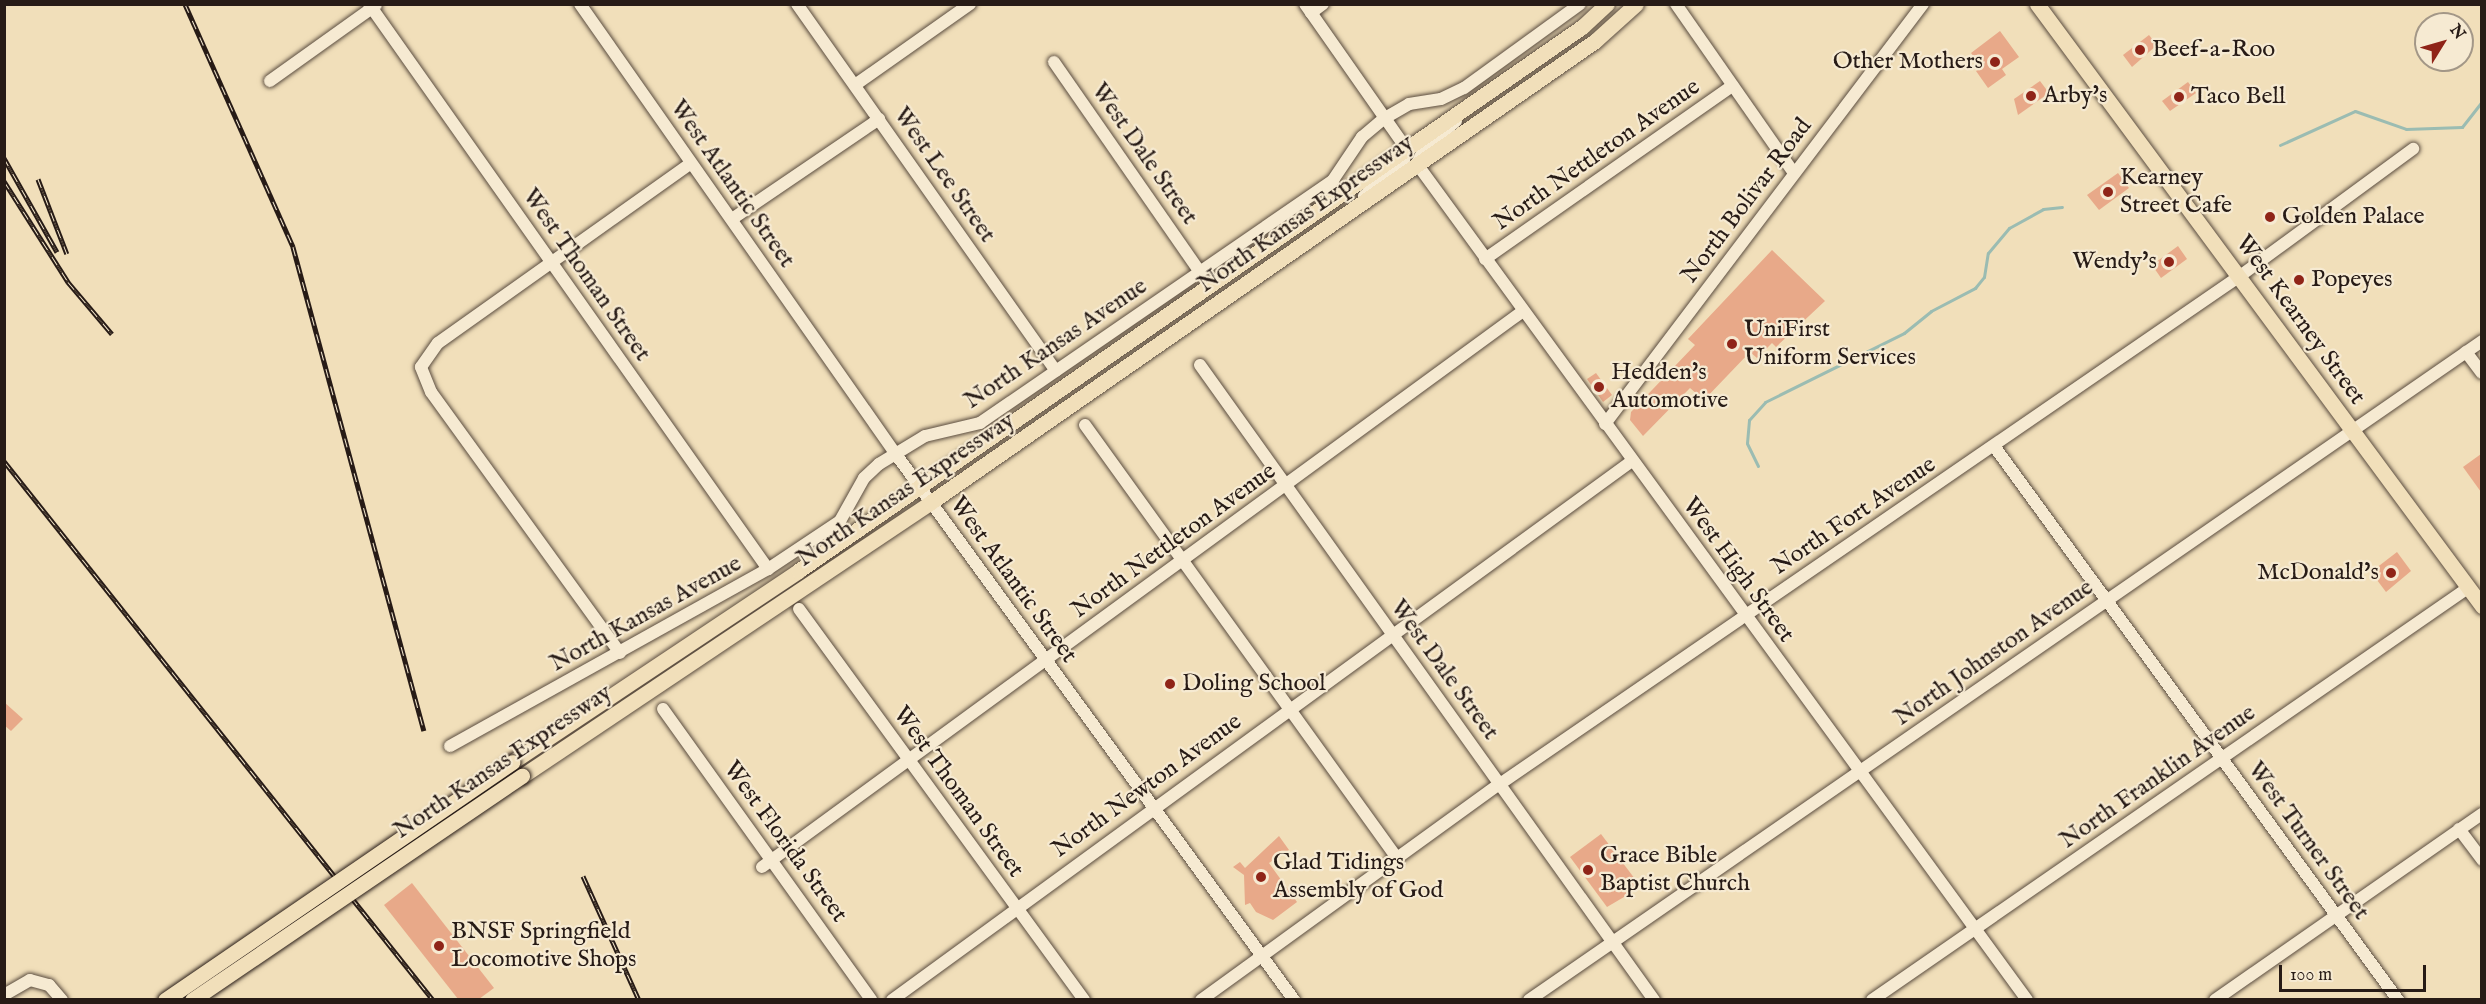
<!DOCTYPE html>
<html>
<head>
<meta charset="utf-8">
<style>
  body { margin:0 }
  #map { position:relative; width:2486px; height:1004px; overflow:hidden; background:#f1dfba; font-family:"IM FELL English",serif }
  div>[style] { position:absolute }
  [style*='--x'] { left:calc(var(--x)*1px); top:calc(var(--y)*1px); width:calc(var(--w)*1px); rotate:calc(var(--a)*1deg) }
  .stream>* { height:3px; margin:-1.5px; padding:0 1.5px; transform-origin:1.5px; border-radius:1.5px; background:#9bbcb2 }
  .building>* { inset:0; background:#e8a989 }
  .roads { filter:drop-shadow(0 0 2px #5a4c3f) drop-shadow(0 0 2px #5a4c3f) }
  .minor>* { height:12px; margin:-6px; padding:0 6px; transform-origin:6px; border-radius:6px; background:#f6ead2 }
  .major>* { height:15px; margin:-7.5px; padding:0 7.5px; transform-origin:7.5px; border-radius:7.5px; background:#f1dfba }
  .rail>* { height:5px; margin-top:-2.5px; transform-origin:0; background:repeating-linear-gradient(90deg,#f6ead2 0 9px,#271b16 0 18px); box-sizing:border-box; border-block:2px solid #271b16 }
  .bridges { filter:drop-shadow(0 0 2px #271b16) drop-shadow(0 0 2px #271b16) }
  .major-bridge>* { height:15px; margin:-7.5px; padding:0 7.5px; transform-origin:7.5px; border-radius:7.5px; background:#f1dfba }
  .dots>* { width:16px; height:16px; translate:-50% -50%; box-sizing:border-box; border:3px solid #f6ead2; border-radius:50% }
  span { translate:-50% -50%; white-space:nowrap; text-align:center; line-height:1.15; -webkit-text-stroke:4.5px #f6ead2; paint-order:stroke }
  .poi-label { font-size:24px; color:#271b16 }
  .left { translate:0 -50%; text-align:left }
  .right { translate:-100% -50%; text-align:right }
  .street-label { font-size:24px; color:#271b16 }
  .frame { position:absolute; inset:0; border:6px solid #271b16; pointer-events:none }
  .north { position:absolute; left:2414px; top:12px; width:60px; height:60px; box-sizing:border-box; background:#f6ead2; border:2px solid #a39787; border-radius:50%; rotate:53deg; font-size:16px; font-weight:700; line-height:24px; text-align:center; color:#271b16 }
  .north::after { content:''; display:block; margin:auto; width:21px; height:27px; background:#8f2418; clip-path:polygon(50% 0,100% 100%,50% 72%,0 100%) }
  .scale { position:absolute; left:2279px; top:965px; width:147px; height:27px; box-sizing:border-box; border:3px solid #271b16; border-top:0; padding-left:8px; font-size:18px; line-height:21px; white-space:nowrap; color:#271b16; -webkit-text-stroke:4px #f6ead2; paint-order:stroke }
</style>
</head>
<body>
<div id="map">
  <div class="stream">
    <i style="--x:2280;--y:145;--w:82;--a:-24.4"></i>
    <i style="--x:2355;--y:111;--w:54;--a:19.4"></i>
    <i style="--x:2406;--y:129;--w:56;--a:-2"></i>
    <i style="--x:2462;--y:127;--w:33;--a:-52"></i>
    <i style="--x:1758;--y:466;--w:25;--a:-116"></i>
    <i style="--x:1747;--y:443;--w:23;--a:-85"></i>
    <i style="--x:1749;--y:420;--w:24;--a:-48"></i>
    <i style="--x:1765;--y:402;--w:155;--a:-26.4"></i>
    <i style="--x:1904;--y:333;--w:35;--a:-39"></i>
    <i style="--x:1931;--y:311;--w:50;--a:-27.6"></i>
    <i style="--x:1975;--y:288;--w:14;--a:-51"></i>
    <i style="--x:1984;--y:277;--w:24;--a:-81"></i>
    <i style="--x:1988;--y:253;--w:33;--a:-50"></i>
    <i style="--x:2009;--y:228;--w:39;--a:-29"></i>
    <i style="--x:2043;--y:209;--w:19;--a:-6"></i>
  </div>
  <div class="building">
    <i style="clip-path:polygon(2000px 31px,2019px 57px,2002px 69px,2006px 75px,1988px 88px,1976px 71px,1982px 67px,1971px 53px)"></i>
    <i style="clip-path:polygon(2149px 35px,2157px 45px,2132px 67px,2123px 55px)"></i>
    <i style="clip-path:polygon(2040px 81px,2049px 93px,2018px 115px,2014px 99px)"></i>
    <i style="clip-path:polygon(2188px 82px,2196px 93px,2170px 111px,2162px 101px)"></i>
    <i style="clip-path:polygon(2118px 173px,2129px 188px,2099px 210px,2087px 195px)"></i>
    <i style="clip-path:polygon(2178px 246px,2187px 259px,2161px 278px,2152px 265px)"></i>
    <i style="clip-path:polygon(1772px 250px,1825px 301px,1776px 347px,1772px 343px,1757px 358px,1750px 352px,1704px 400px,1690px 388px,1643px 436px,1630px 420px,1631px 412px,1695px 345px,1688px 339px)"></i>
    <i style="clip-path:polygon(1596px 373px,1612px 395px,1603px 402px,1587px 379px)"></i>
    <i style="clip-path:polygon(2481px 454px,2481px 492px,2463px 467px)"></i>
    <i style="clip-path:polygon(2397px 552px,2411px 571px,2386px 592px,2371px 572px)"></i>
    <i style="clip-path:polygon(4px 702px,23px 719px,11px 731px,4px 725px)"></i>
    <i style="clip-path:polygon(1601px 834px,1641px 887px,1607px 907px,1570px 857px)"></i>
    <i style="clip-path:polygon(1279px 836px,1289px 850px,1269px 863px,1297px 902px,1273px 920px,1256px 912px,1250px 903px,1245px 905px,1244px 875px,1233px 867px,1240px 862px,1245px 868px)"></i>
    <i style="clip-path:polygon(412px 883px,494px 988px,479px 999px,458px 999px,384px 905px)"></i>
  </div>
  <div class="roads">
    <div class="minor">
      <i style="--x:369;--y:4;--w:692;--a:54.77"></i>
      <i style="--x:580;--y:4;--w:548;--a:54.95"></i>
      <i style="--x:895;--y:453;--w:677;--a:53.89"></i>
      <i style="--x:797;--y:4;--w:449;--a:54.8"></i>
      <i style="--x:1305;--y:4;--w:176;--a:55"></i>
      <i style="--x:1406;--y:148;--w:12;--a:99"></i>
      <i style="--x:1404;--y:160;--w:54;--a:138"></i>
      <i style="--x:1676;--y:4;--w:206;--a:55.1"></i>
      <i style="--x:1311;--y:13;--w:15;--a:-37"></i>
      <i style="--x:1054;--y:62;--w:254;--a:55.2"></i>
      <i style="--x:270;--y:81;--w:130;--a:-35.6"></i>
      <i style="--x:855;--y:85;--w:141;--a:-35.2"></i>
      <i style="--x:1456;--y:121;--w:44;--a:138.7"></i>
      <i style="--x:1423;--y:150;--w:15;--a:113"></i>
      <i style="--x:1417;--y:164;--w:1035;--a:53.88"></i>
      <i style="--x:732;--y:219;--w:178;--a:-34.2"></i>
      <i style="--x:1485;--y:259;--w:302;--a:-35"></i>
      <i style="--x:2466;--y:352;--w:26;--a:53"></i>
      <i style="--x:1200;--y:365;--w:781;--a:54.44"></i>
      <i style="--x:1605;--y:424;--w:527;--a:-52.87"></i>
      <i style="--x:1085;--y:425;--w:534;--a:54.23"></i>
      <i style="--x:1994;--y:446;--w:686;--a:53.9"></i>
      <i style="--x:799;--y:609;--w:484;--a:53.9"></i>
      <i style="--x:620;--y:653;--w:322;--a:-125.9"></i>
      <i style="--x:431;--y:392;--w:27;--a:-112"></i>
      <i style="--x:421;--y:367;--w:29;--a:-55"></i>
      <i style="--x:438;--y:343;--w:310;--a:-35.4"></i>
      <i style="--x:663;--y:709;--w:358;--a:54.4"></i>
      <i style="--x:450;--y:746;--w:364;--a:-29.1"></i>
      <i style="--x:768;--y:569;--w:87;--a:-33.7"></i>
      <i style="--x:840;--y:521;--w:49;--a:-60.8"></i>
      <i style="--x:864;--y:478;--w:21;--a:-43"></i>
      <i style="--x:879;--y:464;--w:54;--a:-31.3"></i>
      <i style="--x:925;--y:436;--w:57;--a:-13.3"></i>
      <i style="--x:980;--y:423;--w:429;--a:-34.5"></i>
      <i style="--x:1333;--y:180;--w:52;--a:-56"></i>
      <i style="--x:1362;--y:137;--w:30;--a:-40"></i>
      <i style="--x:1385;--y:118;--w:28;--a:-30"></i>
      <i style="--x:1409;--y:104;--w:32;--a:-9"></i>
      <i style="--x:1441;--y:99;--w:25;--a:-26"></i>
      <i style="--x:1464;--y:88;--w:143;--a:-35.9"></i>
      <i style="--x:2459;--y:829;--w:39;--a:53"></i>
      <i style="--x:762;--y:867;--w:942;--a:-36.15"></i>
      <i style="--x:4;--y:995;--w:30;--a:-30"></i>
      <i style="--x:30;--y:980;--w:20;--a:15"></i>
      <i style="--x:49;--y:985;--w:20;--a:49"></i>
      <i style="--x:892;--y:1000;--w:915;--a:-36.07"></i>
      <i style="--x:1201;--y:1000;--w:365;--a:-35.9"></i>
      <i style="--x:1497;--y:786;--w:901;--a:-34.47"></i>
      <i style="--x:2240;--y:276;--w:215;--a:-36.3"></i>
      <i style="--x:1529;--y:1000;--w:1159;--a:-34.66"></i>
      <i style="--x:1872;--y:1000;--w:725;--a:-34.66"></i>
      <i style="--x:2215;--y:1000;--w:325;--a:-34.9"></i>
    </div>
    <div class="major">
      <i style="--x:2037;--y:4;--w:749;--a:53.53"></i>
      <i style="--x:512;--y:762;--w:344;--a:-33.7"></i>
      <i style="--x:798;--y:571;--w:954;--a:-34.76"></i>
      <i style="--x:1582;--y:27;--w:34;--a:-43"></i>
      <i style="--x:522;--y:776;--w:492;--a:-33.8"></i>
      <i style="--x:931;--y:502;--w:808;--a:-34.77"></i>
      <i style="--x:1595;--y:41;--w:55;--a:-42.1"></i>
    </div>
  </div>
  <div class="rail">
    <i style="--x:185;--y:4;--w:266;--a:66"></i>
    <i style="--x:293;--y:247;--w:501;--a:74.86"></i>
    <i style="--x:4;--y:158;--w:108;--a:60.6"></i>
    <i style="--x:38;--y:179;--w:80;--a:68.9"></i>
    <i style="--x:4;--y:181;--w:120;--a:57.6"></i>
    <i style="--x:68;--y:282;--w:68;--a:49.8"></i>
    <i style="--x:4;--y:461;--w:689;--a:51.48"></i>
    <i style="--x:583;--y:876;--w:136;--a:65.7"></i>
  </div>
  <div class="bridges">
    <div class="major-bridge">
      <i style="--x:165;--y:1000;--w:421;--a:-34.4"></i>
      <i style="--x:192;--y:1000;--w:399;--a:-34.2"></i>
    </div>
  </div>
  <div class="dots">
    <i style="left:2140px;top:50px;background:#8f2418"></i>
    <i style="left:1995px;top:62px;background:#8f2418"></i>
    <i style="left:2031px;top:96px;background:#8f2418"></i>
    <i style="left:2179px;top:97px;background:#8f2418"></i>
    <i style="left:2108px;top:192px;background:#8f2418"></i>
    <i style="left:2270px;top:217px;background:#8f2418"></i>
    <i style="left:2169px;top:262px;background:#8f2418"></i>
    <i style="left:2299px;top:280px;background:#8f2418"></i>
    <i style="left:1732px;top:344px;background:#8f2418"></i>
    <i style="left:1599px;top:387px;background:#8f2418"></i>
    <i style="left:2391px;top:573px;background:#8f2418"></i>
    <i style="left:1170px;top:684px;background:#8f2418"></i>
    <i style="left:1588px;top:870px;background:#8f2418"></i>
    <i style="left:1261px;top:877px;background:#8f2418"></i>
    <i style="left:439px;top:946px;background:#8f2418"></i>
  </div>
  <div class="poi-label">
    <span class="left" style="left:2152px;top:50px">Beef-a-Roo</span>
    <span class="right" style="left:1983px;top:62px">Other Mothers</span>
    <span class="left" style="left:2043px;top:96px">Arby's</span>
    <span class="left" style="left:2191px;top:97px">Taco Bell</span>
    <span class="left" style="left:2120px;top:192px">Kearney<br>Street Cafe</span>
    <span class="left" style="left:2282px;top:217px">Golden Palace</span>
    <span class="right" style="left:2157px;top:262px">Wendy's</span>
    <span class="left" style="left:2311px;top:280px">Popeyes</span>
    <span class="left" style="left:1744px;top:344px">UniFirst<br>Uniform Services</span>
    <span class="left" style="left:1611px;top:387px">Hedden's<br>Automotive</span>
    <span class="right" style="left:2379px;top:573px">McDonald's</span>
    <span class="left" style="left:1182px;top:684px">Doling School</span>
    <span class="left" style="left:1600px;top:870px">Grace Bible<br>Baptist Church</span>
    <span class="left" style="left:1273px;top:877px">Glad Tidings<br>Assembly of God</span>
    <span class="left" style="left:451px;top:946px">BNSF Springfield<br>Locomotive Shops</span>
  </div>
  <div class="street-label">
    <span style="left:1144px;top:154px;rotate:55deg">West Dale Street</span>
    <span style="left:1597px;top:155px;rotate:-35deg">North Nettleton Avenue</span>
    <span style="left:944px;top:175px;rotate:55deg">West Lee Street</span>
    <span style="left:732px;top:184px;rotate:55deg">West Atlantic Street</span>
    <span style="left:1747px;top:201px;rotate:-53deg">North Bolivar Road</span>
    <span style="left:1306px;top:214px;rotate:-35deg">North Kansas Expressway</span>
    <span style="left:586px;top:275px;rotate:55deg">West Thoman Street</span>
    <span style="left:2300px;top:320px;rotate:54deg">West Kearney Street</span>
    <span style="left:1056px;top:344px;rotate:-34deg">North Kansas Avenue</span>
    <span style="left:906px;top:490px;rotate:-34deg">North Kansas Expressway</span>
    <span style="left:1854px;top:516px;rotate:-34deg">North Fort Avenue</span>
    <span style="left:1174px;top:541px;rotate:-36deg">North Nettleton Avenue</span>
    <span style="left:1738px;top:570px;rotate:54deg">West High Street</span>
    <span style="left:1013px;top:580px;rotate:54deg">West Atlantic Street</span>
    <span style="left:646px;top:614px;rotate:-29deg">North Kansas Avenue</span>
    <span style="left:1994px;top:653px;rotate:-35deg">North Johnston Avenue</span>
    <span style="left:1444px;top:670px;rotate:54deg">West Dale Street</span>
    <span style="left:503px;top:762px;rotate:-34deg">North Kansas Expressway</span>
    <span style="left:2158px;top:777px;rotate:-35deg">North Franklin Avenue</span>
    <span style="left:1147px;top:786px;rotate:-36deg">North Newton Avenue</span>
    <span style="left:958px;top:792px;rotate:54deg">West Thoman Street</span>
    <span style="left:2308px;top:841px;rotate:54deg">West Turner Street</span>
    <span style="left:785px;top:842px;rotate:54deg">West Florida Street</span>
  </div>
  <div class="frame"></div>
  <div class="north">N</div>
  <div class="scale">100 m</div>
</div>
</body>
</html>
